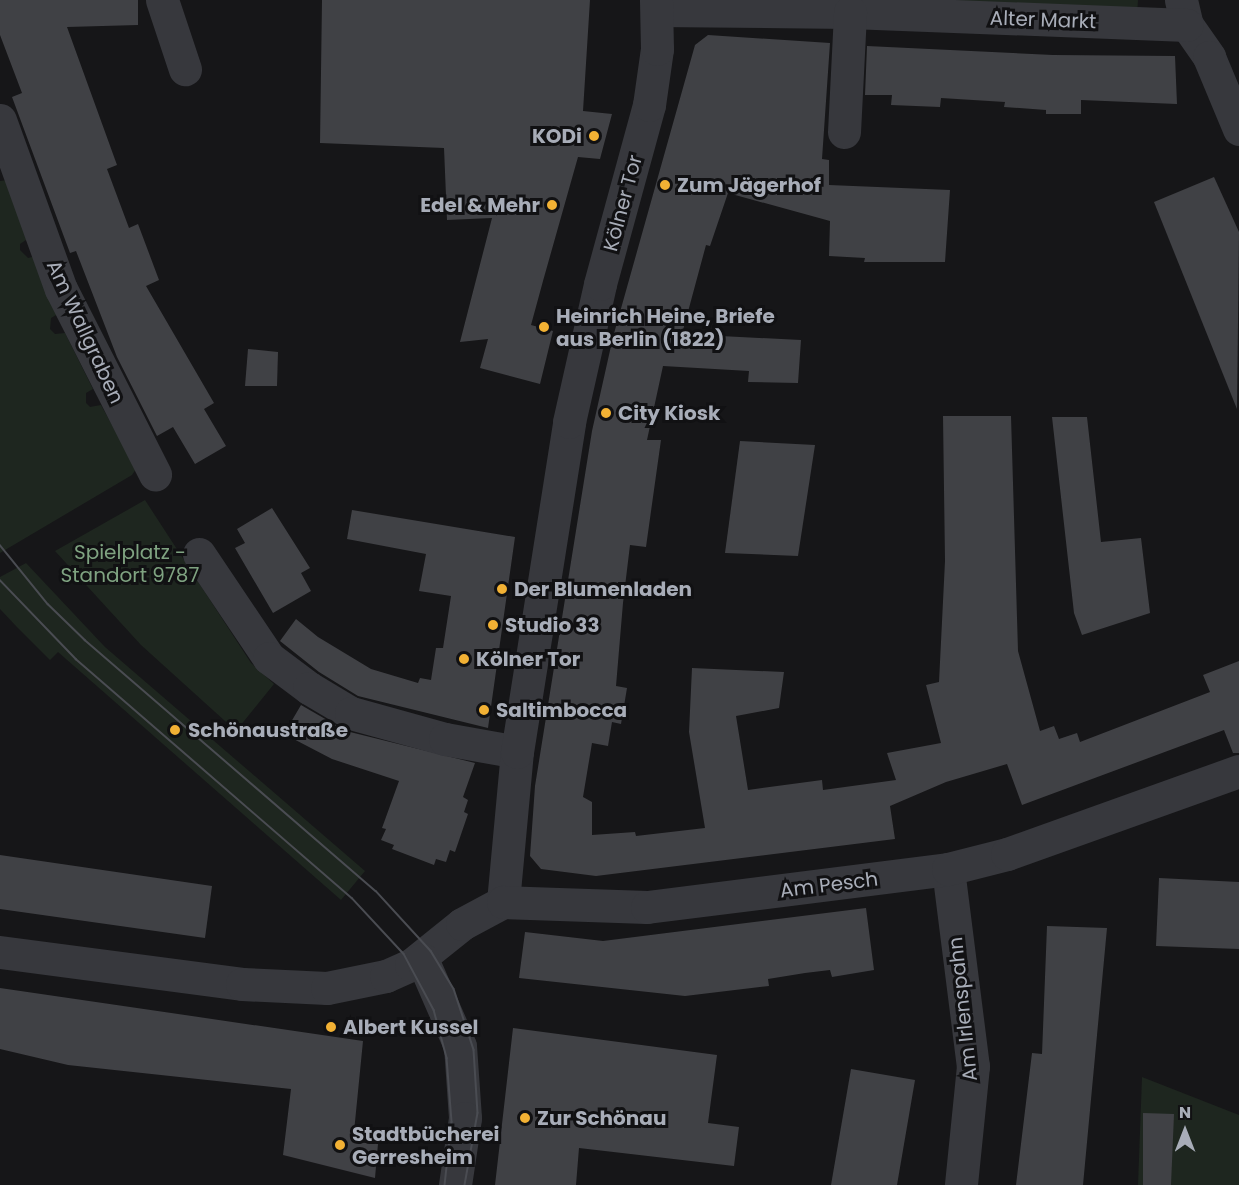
<!DOCTYPE html>
<html>
<head>
<meta charset="utf-8">
<style>
  body { margin:0 }
  #map { position:relative; width:1239px; height:1185px; overflow:hidden; background:#161618; font-family:Poppins,sans-serif }
  div>[style] { position:absolute }
  [style*='--x'] { left:calc(var(--x)*1px); top:calc(var(--y)*1px); width:calc(var(--w)*1px); rotate:calc(var(--a)*1deg) }
  .green>* { inset:0; background:#1e261f }
  .building>* { inset:0; background:#404145 }
  .minor>* { height:33px; margin:-16.5px; padding:0 16.5px; transform-origin:16.5px; border-radius:16.5px; background:#37383d }
  .tram>* { height:1.5px; margin:-0.75px; padding:0 0.75px; transform-origin:0.75px; border-radius:0.75px; background:#4a4c52 }
  .dots>* { width:16px; height:16px; translate:-50% -50%; box-sizing:border-box; border:3px solid #111113; border-radius:50% }
  span { translate:-50% -50%; white-space:nowrap; text-align:center; line-height:1.15; -webkit-text-stroke:6px #111113; paint-order:stroke }
  .street-label { font-size:20px; color:#a8adb8 }
  .poi-label { font-size:20px; color:#a8adb8; font-weight:700 }
  .right { translate:-100% -50%; text-align:right }
  .left { translate:0 -50%; text-align:left }
  .park-label { font-size:20px; color:#7fa381 }
  .north { position:absolute; left:1155px; top:1101px; width:60px; height:60px; -webkit-text-stroke:4px #111113; paint-order:stroke; rotate:0deg; font-size:16px; font-weight:700; line-height:24px; text-align:center; color:#a8adb8 }
  .north::after { content:''; display:block; margin:auto; width:21px; height:27px; background:#a8adb8; clip-path:polygon(50% 0,100% 100%,50% 72%,0 100%) }
</style>
</head>
<body>
<div id="map">
  <div class="green">
    <i style="clip-path:polygon(778px 0,1138px 0,1137px 15px)"></i>
    <i style="clip-path:polygon(8px 180px,29px 238px,20px 244px,20px 250px,28px 258px,36px 256px,58px 314px,51px 318px,50px 329px,55px 334px,65px 333px,93px 389px,86px 393px,86px 403px,90px 407px,101px 405px,136px 469px,132px 475px,0 553px,0 181px)"></i>
    <i style="clip-path:polygon(145px 500px,251px 663px,274px 684px,236px 731px,141px 645px,55px 551px)"></i>
    <i style="clip-path:polygon(26px 563px,105px 647px,365px 871px,341px 900px,58px 652px,50px 660px,16px 626px,0 609px,0 577px)"></i>
    <i style="clip-path:polygon(1142px 1077px,1239px 1115px,1239px 1185px,1138px 1185px)"></i>
  </div>
  <div class="building">
    <i style="clip-path:polygon(0 0,138px 0,138px 25px,67px 27px,117px 165px,107px 169px,129px 228px,138px 224px,159px 280px,146px 286px,214px 403px,204px 409px,226px 446px,195px 464px,173px 427px,157px 436px,117px 357px,76px 251px,70px 253px,12px 97px,22px 93px,0 35px)"></i>
    <i style="clip-path:polygon(322px 0,590px 0,583px 111px,612px 114px,600px 159px,578px 157px,543px 281px,531px 325px,553px 331px,540px 384px,480px 368px,488px 339px,460px 342px,492px 218px,447px 220px,444px 148px,320px 143px)"></i>
    <i style="clip-path:polygon(708px 35px,830px 43px,822px 159px,829px 160px,829px 185px,950px 190px,945px 262px,864px 262px,865px 258px,829px 256px,830px 221px,728px 193px,710px 246px,706px 245px,682px 334px,801px 340px,798px 383px,748px 382px,749px 371px,663px 366px,647px 440px,661px 440px,646px 547px,630px 545px,623px 603px,616px 686px,627px 688px,621px 724px,612px 722px,608px 746px,592px 743px,583px 797px,592px 802px,592px 835px,635px 832px,636px 836px,705px 828px,689px 732px,692px 668px,784px 672px,779px 708px,736px 716px,748px 790px,822px 780px,823px 790px,896px 780px,887px 753px,941px 743px,926px 685px,939px 682px,945px 561px,943px 416px,1011px 416px,1018px 651px,1040px 731px,1054px 726px,1059px 739px,1077px 733px,1080px 742px,1210px 692px,1203px 675px,1239px 661px,1239px 753px,1233px 753px,1224px 730px,1022px 805px,1007px 764px,946px 782px,890px 806px,895px 839px,596px 876px,541px 869px,530px 856px,535px 786px,592px 431px,613px 337px,695px 45px)"></i>
    <i style="clip-path:polygon(867px 46px,1053px 55px,1175px 56px,1177px 104px,1081px 100px,1081px 114px,1046px 114px,1046px 110px,1004px 107px,1005px 102px,941px 98px,940px 107px,891px 105px,892px 95px,865px 95px)"></i>
    <i style="clip-path:polygon(1214px 177px,1239px 232px,1237px 409px,1154px 202px)"></i>
    <i style="clip-path:polygon(248px 349px,278px 352px,277px 386px,245px 386px)"></i>
    <i style="clip-path:polygon(1052px 417px,1087px 417px,1101px 542px,1141px 538px,1150px 613px,1082px 635px,1074px 613px)"></i>
    <i style="clip-path:polygon(740px 441px,815px 445px,798px 556px,725px 553px)"></i>
    <i style="clip-path:polygon(272px 508px,310px 568px,301px 573px,311px 591px,273px 613px,235px 548px,245px 543px,237px 529px)"></i>
    <i style="clip-path:polygon(352px 510px,515px 537px,488px 728px,358px 696px,319px 672px,280px 641px,296px 619px,318px 637px,371px 669px,418px 683px,420px 678px,431px 680px,436px 648px,443px 648px,451px 596px,419px 591px,426px 554px,347px 539px)"></i>
    <i style="clip-path:polygon(301px 705px,346px 731px,475px 763px,463px 797px,468px 800px,464px 812px,468px 814px,455px 852px,450px 850px,446px 862px,436px 859px,434px 865px,392px 849px,394px 845px,381px 840px,386px 829px,382px 828px,399px 781px,332px 759px,284px 734px)"></i>
    <i style="clip-path:polygon(0 855px,212px 886px,205px 938px,0 909px)"></i>
    <i style="clip-path:polygon(1159px 878px,1239px 882px,1239px 949px,1156px 946px)"></i>
    <i style="clip-path:polygon(866px 908px,874px 970px,832px 977px,830px 970px,805px 973px,768px 979px,769px 986px,685px 996px,519px 978px,525px 932px,603px 941px)"></i>
    <i style="clip-path:polygon(1047px 926px,1107px 928px,1083px 1185px,1016px 1185px,1032px 1053px,1042px 1054px)"></i>
    <i style="clip-path:polygon(0 988px,363px 1041px,353px 1142px,378px 1144px,375px 1178px,283px 1155px,291px 1089px,68px 1065px,0 1049px)"></i>
    <i style="clip-path:polygon(513px 1028px,717px 1055px,708px 1123px,739px 1127px,734px 1166px,579px 1148px,576px 1185px,495px 1185px)"></i>
    <i style="clip-path:polygon(851px 1069px,915px 1080px,897px 1185px,831px 1185px)"></i>
    <i style="clip-path:polygon(1143px 1113px,1174px 1114px,1171px 1185px,1143px 1185px)"></i>
  </div>
  <div class="minor">
    <i style="--x:162;--y:0;--w:73;--a:71.6"></i>
    <i style="--x:1181;--y:0;--w:26;--a:77"></i>
    <i style="--x:1187;--y:25;--w:39;--a:55"></i>
    <i style="--x:1209;--y:57;--w:78;--a:67.4"></i>
    <i style="--x:657;--y:10;--w:193;--a:0.6"></i>
    <i style="--x:850;--y:12;--w:337;--a:2.2"></i>
    <i style="--x:0;--y:120;--w:180;--a:70.2"></i>
    <i style="--x:61;--y:289;--w:208;--a:63.1"></i>
    <i style="--x:844;--y:132;--w:120;--a:-87.1"></i>
    <i style="--x:199;--y:554;--w:125;--a:56.1"></i>
    <i style="--x:269;--y:658;--w:50;--a:36.9"></i>
    <i style="--x:309;--y:688;--w:49;--a:30.8"></i>
    <i style="--x:351;--y:713;--w:98;--a:15.5"></i>
    <i style="--x:445;--y:739;--w:73;--a:10.2"></i>
    <i style="--x:948;--y:869;--w:199;--a:82.8"></i>
    <i style="--x:973;--y:1066;--w:120;--a:95.8"></i>
    <i style="--x:503;--y:902;--w:151;--a:-84.7"></i>
    <i style="--x:517;--y:752;--w:334;--a:-81"></i>
    <i style="--x:569;--y:422;--w:141;--a:-77.3"></i>
    <i style="--x:600;--y:284;--w:186;--a:-74.7"></i>
    <i style="--x:649;--y:105;--w:57;--a:-81.9"></i>
    <i style="--x:657;--y:49;--w:49;--a:-91.2"></i>
    <i style="--x:0;--y:952;--w:244;--a:7.5"></i>
    <i style="--x:242;--y:984;--w:85;--a:2.7"></i>
    <i style="--x:327;--y:988;--w:60;--a:-11.5"></i>
    <i style="--x:386;--y:976;--w:27;--a:-24"></i>
    <i style="--x:411;--y:965;--w:65;--a:-38.8"></i>
    <i style="--x:462;--y:924;--w:47;--a:-28.2"></i>
    <i style="--x:503;--y:902;--w:144;--a:2"></i>
    <i style="--x:647;--y:907;--w:303;--a:-7.2"></i>
    <i style="--x:948;--y:869;--w:61;--a:-14.3"></i>
    <i style="--x:1007;--y:854;--w:246;--a:-19.7"></i>
    <i style="--x:422;--y:959;--w:95;--a:66.4"></i>
    <i style="--x:460;--y:1046;--w:72;--a:86"></i>
    <i style="--x:465;--y:1118;--w:68;--a:98.5"></i>
  </div>
  <div class="tram">
    <i style="--x:0;--y:545;--w:76;--a:50.9"></i>
    <i style="--x:48;--y:604;--w:52;--a:44.2"></i>
    <i style="--x:85;--y:640;--w:384;--a:40.8"></i>
    <i style="--x:376;--y:891;--w:81;--a:47.5"></i>
    <i style="--x:431;--y:951;--w:44;--a:58.8"></i>
    <i style="--x:454;--y:989;--w:64;--a:71.8"></i>
    <i style="--x:474;--y:1050;--w:63;--a:86.4"></i>
    <i style="--x:478;--y:1113;--w:73;--a:100.2"></i>
    <i style="--x:0;--y:580;--w:110;--a:46.1"></i>
    <i style="--x:76;--y:659;--w:365;--a:40.9"></i>
    <i style="--x:352;--y:898;--w:76;--a:47.1"></i>
    <i style="--x:404;--y:954;--w:64;--a:61.8"></i>
    <i style="--x:434;--y:1010;--w:50;--a:74.8"></i>
    <i style="--x:447;--y:1058;--w:64;--a:85.5"></i>
    <i style="--x:452;--y:1122;--w:63;--a:96.3"></i>
  </div>
  <div class="dots">
    <i style="left:594px;top:136px;background:#f2b134"></i>
    <i style="left:665px;top:185px;background:#f2b134"></i>
    <i style="left:552px;top:205px;background:#f2b134"></i>
    <i style="left:544px;top:327px;background:#f2b134"></i>
    <i style="left:606px;top:413px;background:#f2b134"></i>
    <i style="left:502px;top:589px;background:#f2b134"></i>
    <i style="left:493px;top:625px;background:#f2b134"></i>
    <i style="left:464px;top:659px;background:#f2b134"></i>
    <i style="left:484px;top:710px;background:#f2b134"></i>
    <i style="left:175px;top:730px;background:#f2b134"></i>
    <i style="left:331px;top:1027px;background:#f2b134"></i>
    <i style="left:525px;top:1118px;background:#f2b134"></i>
    <i style="left:340px;top:1145px;background:#f2b134"></i>
  </div>
  <div class="street-label">
    <span style="left:1043px;top:20px;rotate:2deg">Alter Markt</span>
    <span style="left:623px;top:203px;rotate:-75deg">Kölner Tor</span>
    <span style="left:85px;top:332px;rotate:65deg">Am Wallgraben</span>
    <span style="left:829px;top:885px;rotate:-7deg">Am Pesch</span>
    <span style="left:963px;top:1009px;rotate:-96deg">Am Irlenspahn</span>
  </div>
  <div class="poi-label">
    <span class="right" style="left:582px;top:136px">KODi</span>
    <span class="left" style="left:677px;top:185px">Zum Jägerhof</span>
    <span class="right" style="left:540px;top:205px">Edel &amp; Mehr</span>
    <span class="left" style="left:556px;top:328px">Heinrich Heine, Briefe<br>aus Berlin (1822)</span>
    <span class="left" style="left:618px;top:413px">City Kiosk</span>
    <span class="left" style="left:514px;top:589px">Der Blumenladen</span>
    <span class="left" style="left:505px;top:625px">Studio 33</span>
    <span class="left" style="left:476px;top:659px">Kölner Tor</span>
    <span class="left" style="left:496px;top:710px">Saltimbocca</span>
    <span class="left" style="left:188px;top:730px">Schönaustraße</span>
    <span class="left" style="left:343px;top:1027px">Albert Kussel</span>
    <span class="left" style="left:537px;top:1118px">Zur Schönau</span>
    <span class="left" style="left:352px;top:1146px">Stadtbücherei<br>Gerresheim</span>
  </div>
  <div class="park-label">
    <span style="left:130px;top:564px">Spielplatz -<br>Standort 9787</span>
  </div>
  <div class="north">N</div>
</div>
</body>
</html>
